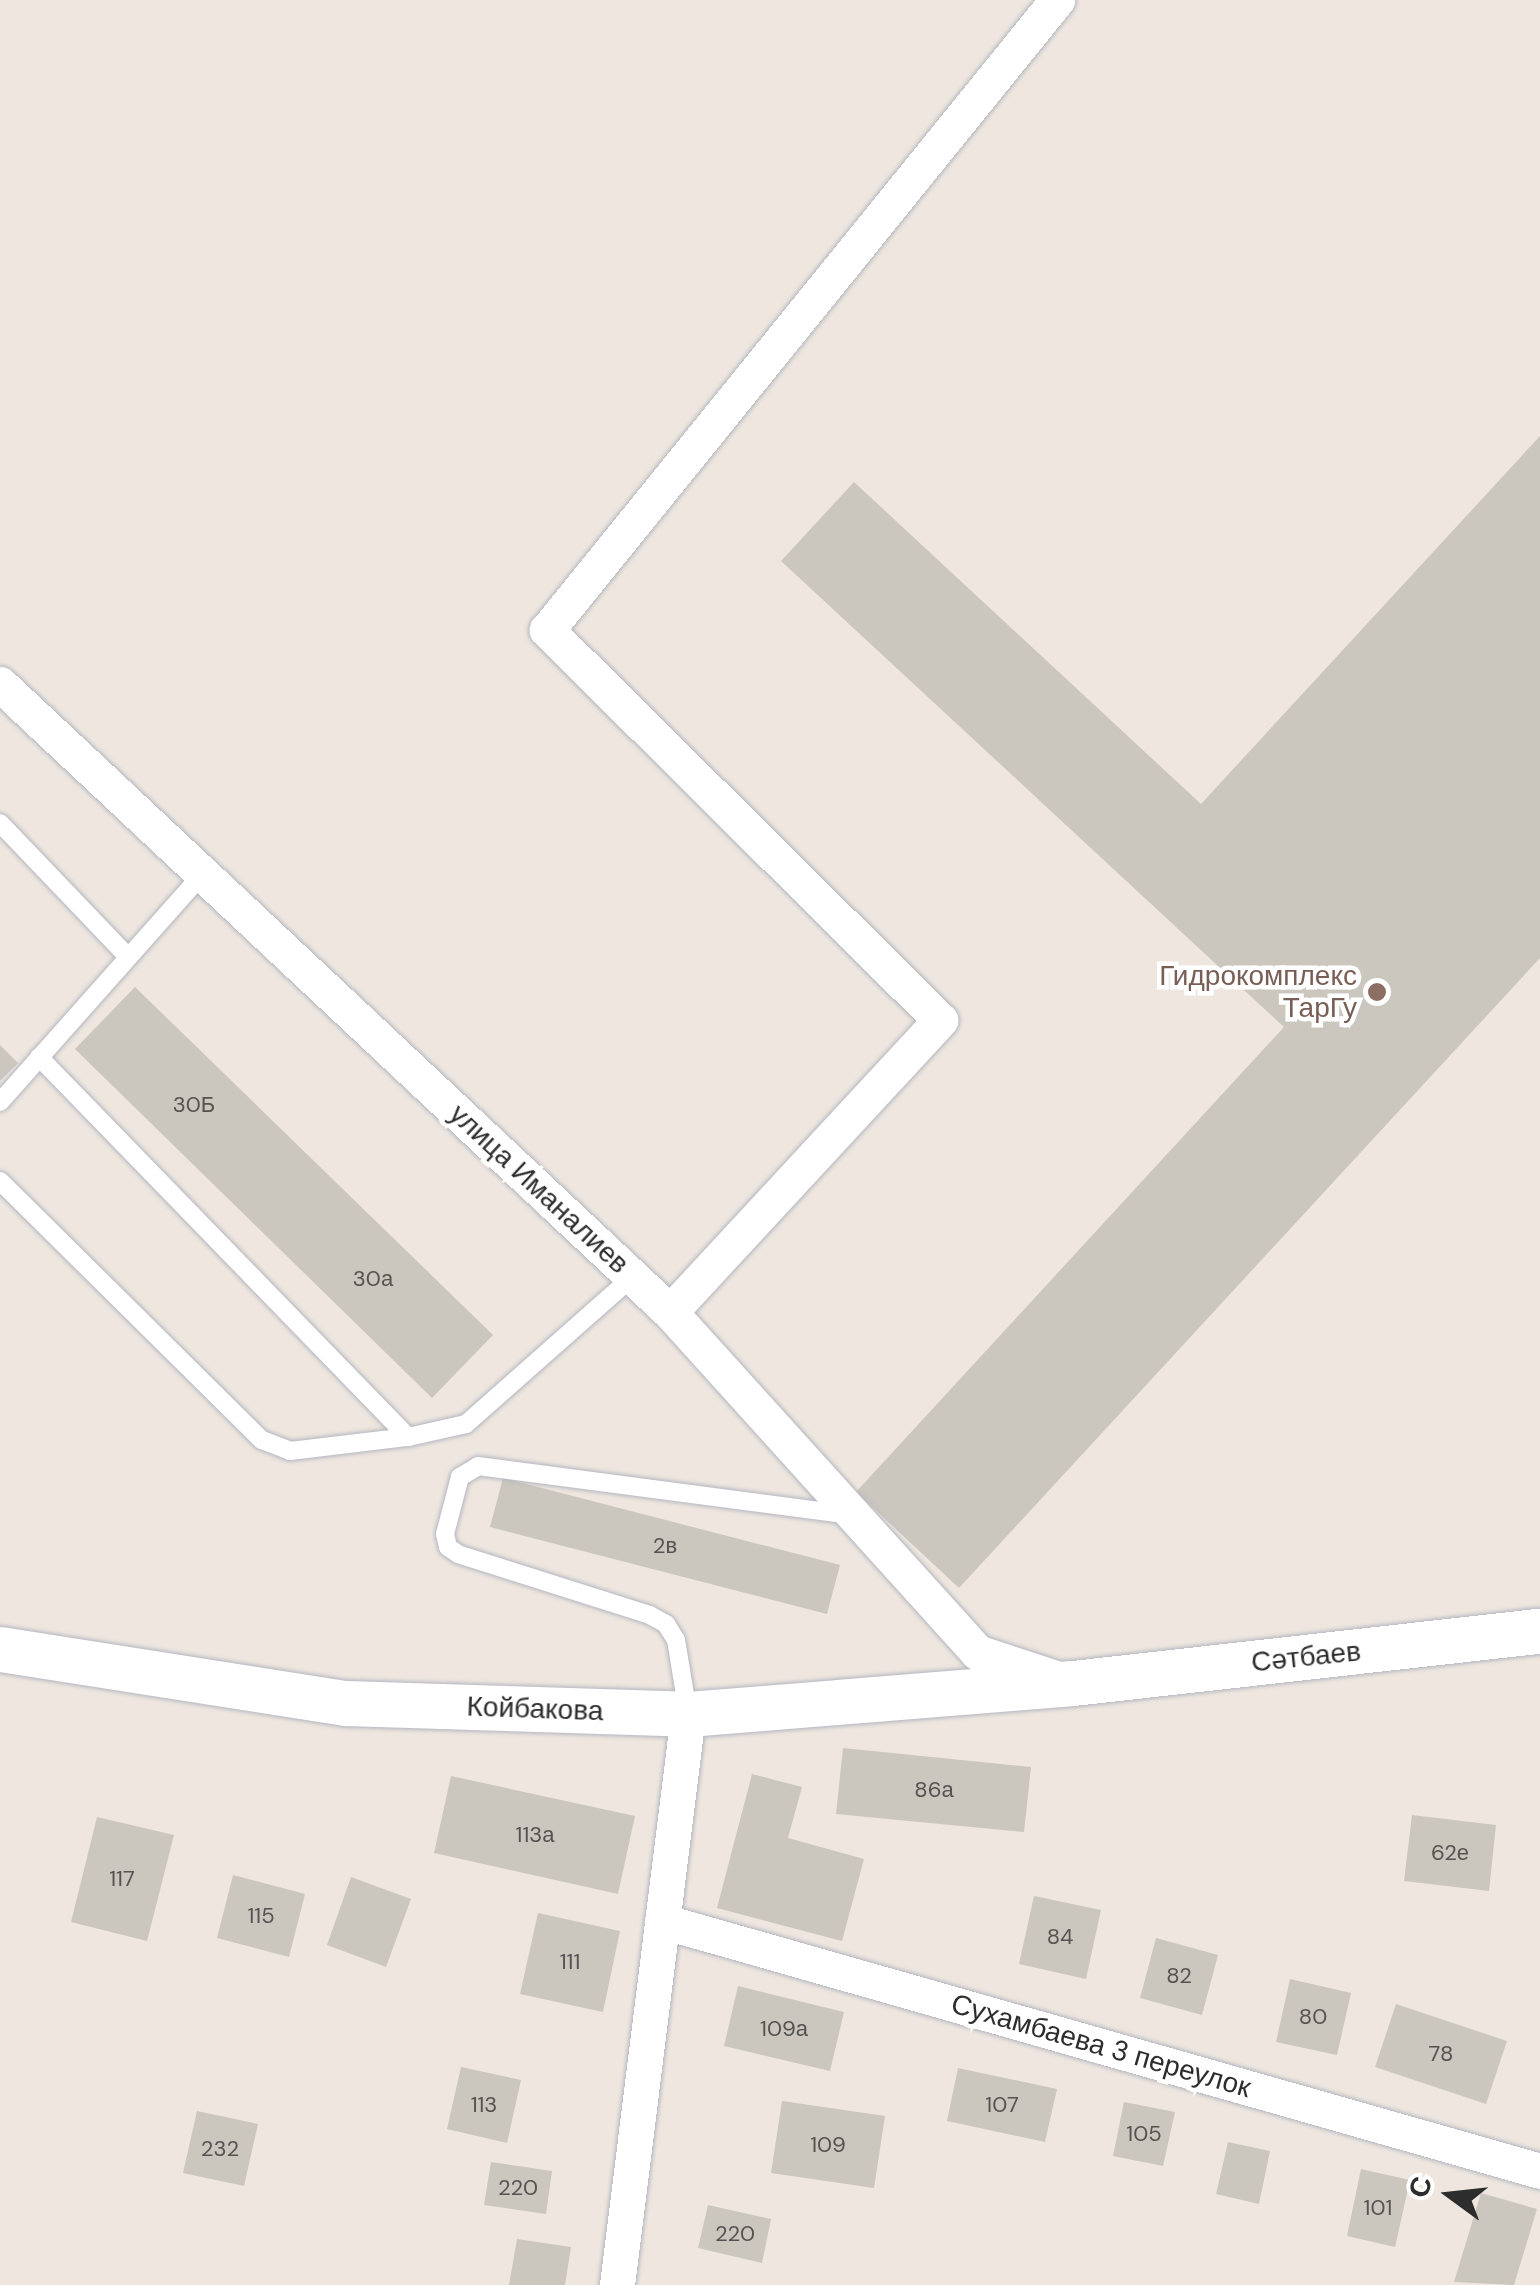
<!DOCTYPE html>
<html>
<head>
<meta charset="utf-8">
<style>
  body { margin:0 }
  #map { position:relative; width:1540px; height:2285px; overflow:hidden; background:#efe7df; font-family:"DM Sans",sans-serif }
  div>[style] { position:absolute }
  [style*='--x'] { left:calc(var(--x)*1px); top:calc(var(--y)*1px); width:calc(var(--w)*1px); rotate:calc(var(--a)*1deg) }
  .building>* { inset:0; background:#cbc6be }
  .roads { filter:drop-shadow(0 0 2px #b3b6c1) drop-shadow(0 0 2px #b3b6c1) }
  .service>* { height:18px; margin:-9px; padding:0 9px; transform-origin:9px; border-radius:9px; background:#fff }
  .minor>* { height:35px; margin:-17.5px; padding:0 17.5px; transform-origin:17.5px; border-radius:17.5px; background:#fff }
  .tertiary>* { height:45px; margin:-22.5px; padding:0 22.5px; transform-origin:22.5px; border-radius:22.5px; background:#fff }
  .dots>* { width:28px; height:28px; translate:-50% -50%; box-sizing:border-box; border:5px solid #fff; border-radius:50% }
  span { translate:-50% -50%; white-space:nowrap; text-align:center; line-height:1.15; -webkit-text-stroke:9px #fff; paint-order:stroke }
  .number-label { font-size:22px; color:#545351 }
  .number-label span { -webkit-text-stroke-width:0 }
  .education-label { font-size:28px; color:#785e54 }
  .right { translate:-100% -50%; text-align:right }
  .street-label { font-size:28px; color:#2d2d2d }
  .north { position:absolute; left:1400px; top:2145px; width:100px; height:100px; -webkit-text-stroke:8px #fff; paint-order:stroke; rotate:285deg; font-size:28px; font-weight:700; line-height:40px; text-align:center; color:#2d2d2d }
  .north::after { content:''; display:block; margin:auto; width:35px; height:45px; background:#2d2d2d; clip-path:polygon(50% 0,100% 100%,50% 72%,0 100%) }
</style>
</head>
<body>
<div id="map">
  <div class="building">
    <i style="clip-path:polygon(1540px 436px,1540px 958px,959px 1588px,856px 1492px,1284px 1027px,781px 561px,854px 482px,1201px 804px)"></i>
    <i style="clip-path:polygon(135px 987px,493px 1335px,432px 1398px,75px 1049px)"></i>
    <i style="clip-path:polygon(0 1045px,18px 1063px,0 1081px)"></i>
    <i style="clip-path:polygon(503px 1478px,840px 1565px,827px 1614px,490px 1527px)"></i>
    <i style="clip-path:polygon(843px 1748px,1031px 1767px,1024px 1832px,836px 1814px)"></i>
    <i style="clip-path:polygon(752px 1774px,802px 1787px,788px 1838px,864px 1859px,842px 1941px,717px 1908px)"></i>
    <i style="clip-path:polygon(451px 1776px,635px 1816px,618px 1894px,434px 1853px)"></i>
    <i style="clip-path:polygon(1412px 1815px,1496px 1825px,1489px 1891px,1404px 1881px)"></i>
    <i style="clip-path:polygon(97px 1817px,174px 1835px,147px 1941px,71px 1922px)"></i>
    <i style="clip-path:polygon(233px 1875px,305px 1894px,289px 1957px,217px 1938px)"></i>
    <i style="clip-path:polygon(351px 1877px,411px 1899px,386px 1967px,327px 1945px)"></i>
    <i style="clip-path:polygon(1034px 1896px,1101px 1910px,1086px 1979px,1019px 1964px)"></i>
    <i style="clip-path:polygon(538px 1913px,620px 1931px,603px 2012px,520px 1994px)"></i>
    <i style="clip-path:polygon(1156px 1938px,1218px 1955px,1202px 2015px,1140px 1998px)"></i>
    <i style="clip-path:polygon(1290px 1979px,1351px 1993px,1337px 2055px,1276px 2042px)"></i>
    <i style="clip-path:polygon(738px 1986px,844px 2012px,830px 2071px,724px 2046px)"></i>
    <i style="clip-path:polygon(1396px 2004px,1507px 2041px,1486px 2104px,1375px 2067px)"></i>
    <i style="clip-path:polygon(461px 2067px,521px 2080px,507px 2143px,447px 2129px)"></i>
    <i style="clip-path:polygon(958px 2068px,1057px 2089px,1045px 2142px,947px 2121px)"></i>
    <i style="clip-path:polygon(782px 2101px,885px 2116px,874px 2188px,771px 2173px)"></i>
    <i style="clip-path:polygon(1124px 2102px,1175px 2112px,1163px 2166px,1113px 2156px)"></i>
    <i style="clip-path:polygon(197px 2111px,258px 2124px,244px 2186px,183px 2173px)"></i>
    <i style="clip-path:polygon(1228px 2142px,1270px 2151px,1259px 2204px,1216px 2194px)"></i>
    <i style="clip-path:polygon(491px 2162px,552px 2171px,546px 2214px,484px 2205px)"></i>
    <i style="clip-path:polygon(1361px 2169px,1410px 2180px,1395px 2247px,1347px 2236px)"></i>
    <i style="clip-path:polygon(1481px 2193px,1537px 2209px,1514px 2285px,1454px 2282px)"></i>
    <i style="clip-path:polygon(708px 2205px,771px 2219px,762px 2263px,698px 2248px)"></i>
    <i style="clip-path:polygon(517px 2239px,571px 2247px,565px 2285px,509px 2285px)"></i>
  </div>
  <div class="roads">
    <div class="service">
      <i style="--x:0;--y:823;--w:182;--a:46.3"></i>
      <i style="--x:39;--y:1057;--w:530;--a:45.84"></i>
      <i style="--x:0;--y:1102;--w:306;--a:-48.4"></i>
      <i style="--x:0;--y:1181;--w:368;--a:44.7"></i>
      <i style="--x:262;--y:1440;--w:30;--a:21"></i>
      <i style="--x:290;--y:1451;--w:119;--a:-6.8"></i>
      <i style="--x:408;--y:1437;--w:59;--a:-12.6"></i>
      <i style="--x:466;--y:1424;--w:222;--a:-41.5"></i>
      <i style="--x:688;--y:1713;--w:74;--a:-99.3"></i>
      <i style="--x:676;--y:1640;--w:19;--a:-122"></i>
      <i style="--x:666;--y:1624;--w:18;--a:-151"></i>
      <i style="--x:650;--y:1615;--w:201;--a:-162.4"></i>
      <i style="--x:458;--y:1554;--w:12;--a:-145"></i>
      <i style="--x:448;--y:1547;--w:13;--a:-103"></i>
      <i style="--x:445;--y:1534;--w:59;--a:-75.3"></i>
      <i style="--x:460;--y:1477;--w:21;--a:-31"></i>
      <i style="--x:478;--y:1466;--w:375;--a:7.5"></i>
    </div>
    <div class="minor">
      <i style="--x:0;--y:684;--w:918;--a:43.15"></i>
      <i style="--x:670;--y:1312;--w:458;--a:47.9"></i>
      <i style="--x:977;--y:1652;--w:89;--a:18.2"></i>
      <i style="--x:670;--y:1312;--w:398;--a:-47.2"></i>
      <i style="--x:940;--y:1020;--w:554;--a:-135.22"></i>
      <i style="--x:547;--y:630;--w:811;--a:-51.01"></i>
      <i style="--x:662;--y:1921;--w:913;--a:15.89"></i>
      <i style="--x:617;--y:2285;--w:575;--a:-82.91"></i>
    </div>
    <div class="tertiary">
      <i style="--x:0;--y:1649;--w:350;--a:8.9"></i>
      <i style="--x:346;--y:1703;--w:342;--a:1.8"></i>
      <i style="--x:688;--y:1714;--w:386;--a:-4.6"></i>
      <i style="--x:1073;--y:1683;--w:470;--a:-6.4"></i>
    </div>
  </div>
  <div class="dots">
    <i style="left:1377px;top:992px;background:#8d6e63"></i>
  </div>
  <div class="number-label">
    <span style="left:194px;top:1105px">30Б</span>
    <span style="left:373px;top:1279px">30а</span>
    <span style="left:665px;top:1546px">2в</span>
    <span style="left:934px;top:1790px">86а</span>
    <span style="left:535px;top:1835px">113а</span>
    <span style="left:1450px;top:1853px">62е</span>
    <span style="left:122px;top:1879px">117</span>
    <span style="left:261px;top:1916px">115</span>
    <span style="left:1060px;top:1937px">84</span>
    <span style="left:570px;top:1962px">111</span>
    <span style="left:1179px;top:1976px">82</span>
    <span style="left:1313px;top:2017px">80</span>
    <span style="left:784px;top:2029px">109а</span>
    <span style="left:1441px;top:2054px">78</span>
    <span style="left:484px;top:2105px">113</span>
    <span style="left:1002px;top:2105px">107</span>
    <span style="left:1144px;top:2134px">105</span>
    <span style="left:828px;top:2145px">109</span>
    <span style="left:220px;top:2149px">232</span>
    <span style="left:518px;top:2188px">220</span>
    <span style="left:1378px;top:2208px">101</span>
    <span style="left:735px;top:2234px">220</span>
  </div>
  <div class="education-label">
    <span class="right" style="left:1357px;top:992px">Гидрокомплекс<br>ТарГу</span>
  </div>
  <div class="street-label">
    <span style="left:539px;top:1189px;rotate:43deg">улица Иманалиев</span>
    <span style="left:1306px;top:1657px;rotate:-6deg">Сәтбаев</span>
    <span style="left:535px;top:1709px;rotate:2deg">Койбакова</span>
    <span style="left:1101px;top:2046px;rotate:16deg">Сухамбаева 3 переулок</span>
  </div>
  <div class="north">С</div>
</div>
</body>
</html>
